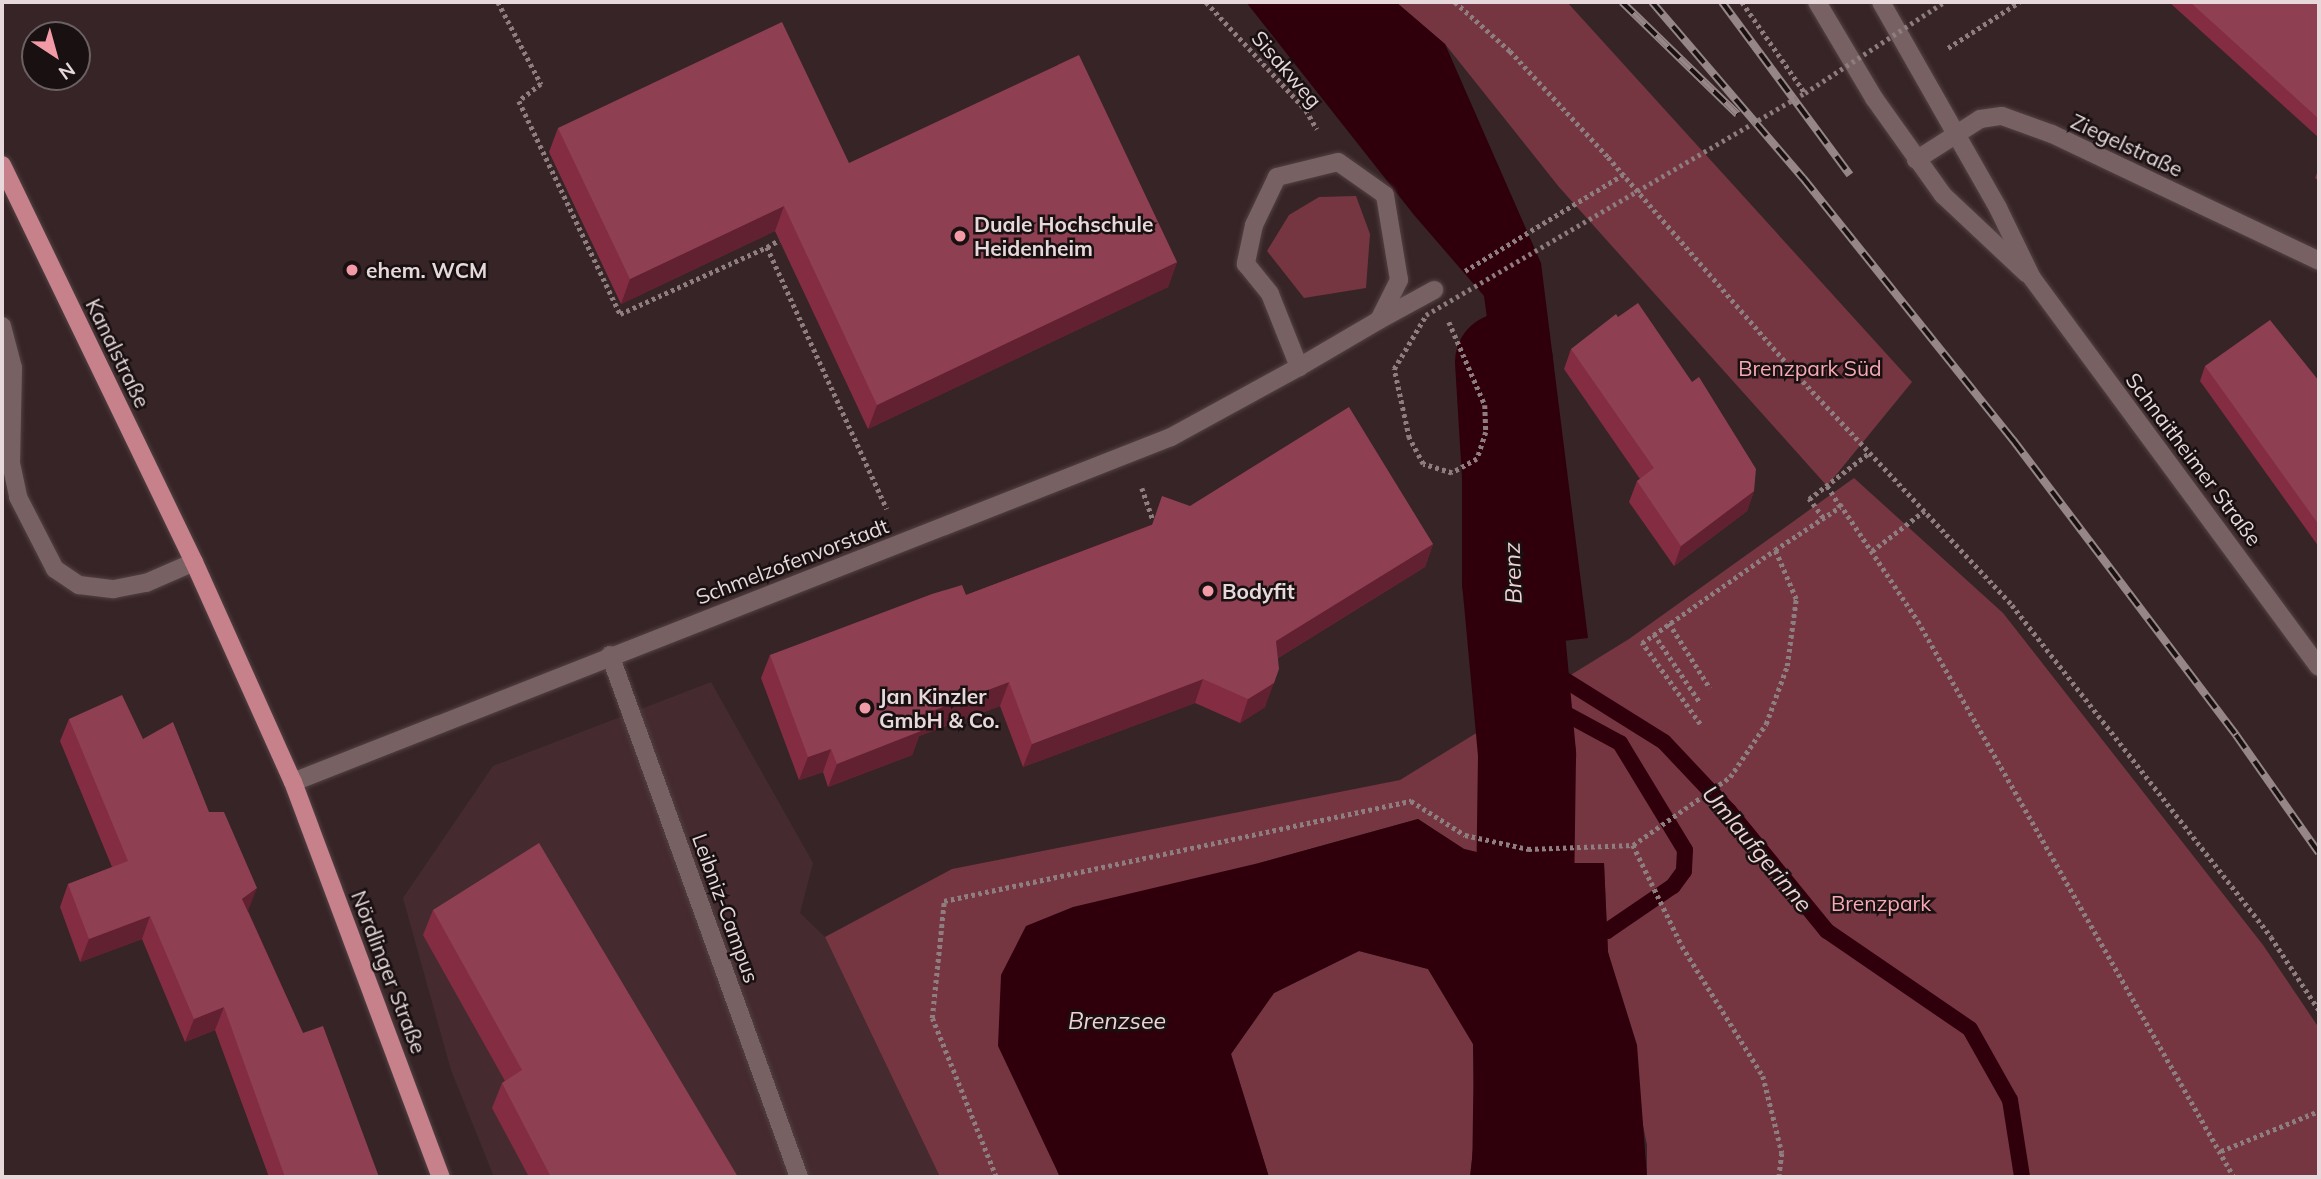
<!DOCTYPE html>
<html>
<head>
<meta charset="utf-8">
<style>
  body { margin:0 }
  #map { position:relative; width:2321px; height:1179px; overflow:hidden; background:#372426; font-family:Mulish,sans-serif }
  div>[style] { position:absolute }
  [style*='--x'] { left:calc(var(--x)*1px); top:calc(var(--y)*1px); width:calc(var(--w)*1px); rotate:calc(var(--a)*1deg) }
  .built>* { inset:0; background:#452b2f }
  .green>* { inset:0; background:#753641 }
  .water>* { inset:0; background:#2f000c }
  .stream>* { height:16px; margin:-8px; padding:0 8px; transform-origin:8px; border-radius:8px; background:#2f000c }
  .river>* { height:98px; margin:-49px; padding:0 49px; transform-origin:49px; border-radius:49px; background:#2f000c }
  .path>* { height:4.5px; margin-top:-2.25px; transform-origin:0; background:repeating-linear-gradient(90deg,#8f7e80 0 3.5px,transparent 0 7px) }
  .roads { filter:drop-shadow(0 0 2px #524144) drop-shadow(0 0 2px #524144) }
  .service>* { height:18px; margin:-9px; padding:0 9px; transform-origin:9px; border-radius:9px; background:#786163 }
  .minor>* { height:18px; margin:-9px; padding:0 9px; transform-origin:9px; border-radius:9px; background:#786163 }
  .tertiary>* { height:18px; margin:-9px; padding:0 9px; transform-origin:9px; border-radius:9px; background:#786163 }
  .primary>* { height:18px; margin:-9px; padding:0 9px; transform-origin:9px; border-radius:9px; background:#c7818b }
  .rail>* { height:8px; margin-top:-4px; transform-origin:0; background:repeating-linear-gradient(90deg,#191011 0 16px,#968688 0 32px); box-sizing:border-box; border-block:2px solid #968688 }
  .path-bridge>* { height:4.5px; margin-top:-2.25px; transform-origin:0; background:repeating-linear-gradient(90deg,#8f7e80 0 3.5px,transparent 0 7px) }
  .wall>* { inset:0; background:#842c42 }
  .shaded-wall>* { inset:0; background:#612130 }
  .building>* { inset:0; background:#8f3f52 }
  .dots>* { width:19px; height:19px; translate:-50% -50%; box-sizing:border-box; border:4px solid #191011; border-radius:50% }
  span { translate:-50% -50%; white-space:nowrap; text-align:center; line-height:1.15; -webkit-text-stroke:5px #191011; paint-order:stroke }
  .street-label { font-size:21px; color:#e7d9db }
  .poi-label { font-size:21px; color:#e7d9db; font-weight:700 }
  .left { translate:0 -50%; text-align:left }
  .park-label { font-size:21px; color:#f8a9b3 }
  .water-label { font-size:23px; color:#eed2d5; font-style:italic }
  .frame { position:absolute; inset:0; border:4px solid #e7d9db; pointer-events:none }
  .north { position:absolute; left:21px; top:21px; width:70px; height:70px; box-sizing:border-box; background:#191011; border:2px solid #6b6062; border-radius:50%; rotate:144deg; font-size:19px; font-weight:700; line-height:28px; text-align:center; color:#e7d9db }
  .north::after { content:''; display:block; margin:auto; width:24px; height:32px; background:#f39aa7; clip-path:polygon(50% 0,100% 100%,50% 72%,0 100%) }
</style>
</head>
<body>
<div id="map">
  <div class="built">
    <i style="clip-path:polygon(711px 682px,813px 863px,800px 913px,825px 937px,940px 1177px,494px 1177px,451px 1070px,403px 898px,493px 766px)"></i>
  </div>
  <div class="green">
    <i style="clip-path:polygon(1396px 2px,1567px 2px,1912px 382px,1827px 486px,1559px 187px,1445px 44px)"></i>
    <i style="clip-path:polygon(1356px 196px,1370px 234px,1366px 288px,1304px 298px,1267px 251px,1289px 215px,1319px 197px)"></i>
    <i style="clip-path:polygon(1854px 478px,2003px 613px,2263px 945px,2319px 1028px,2319px 1177px,1647px 1177px,1647px 1145px,1608px 952px,1604px 863px,1522px 863px,1464px 849px,1418px 819px,1259px 863px,1057px 1171px,1060px 1177px,940px 1177px,825px 937px,952px 869px,1400px 780px,1629px 639px)"></i>
    <i style="clip-path:polygon(1359px 951px,1428px 969px,1473px 1044px,1475px 1132px,1470px 1177px,1269px 1177px,1231px 1054px,1274px 993px)"></i>
  </div>
  <div class="water">
    <i style="clip-path:polygon(1246px 2px,1396px 2px,1445px 44px,1541px 263px,1588px 638px,1530px 645px,1484px 296px,1414px 215px)"></i>
    <i style="clip-path:polygon(1418px 819px,1464px 849px,1522px 863px,1604px 863px,1608px 952px,1637px 1045px,1647px 1177px,1470px 1177px,1475px 1132px,1473px 1044px,1428px 969px,1359px 951px,1274px 993px,1231px 1054px,1269px 1177px,1060px 1177px,998px 1046px,1001px 975px,1026px 926px,1073px 907px,1259px 863px)"></i>
  </div>
  <div class="stream">
    <i style="--x:1517;--y:650;--w:173;--a:32"></i>
    <i style="--x:1664;--y:742;--w:95;--a:46.7"></i>
    <i style="--x:1729;--y:811;--w:155;--a:50.8"></i>
    <i style="--x:1827;--y:931;--w:173;--a:34.4"></i>
    <i style="--x:1970;--y:1029;--w:81;--a:60.6"></i>
    <i style="--x:2010;--y:1100;--w:78;--a:81.1"></i>
    <i style="--x:1520;--y:689;--w:114;--a:28.4"></i>
    <i style="--x:1620;--y:743;--w:125;--a:58.7"></i>
    <i style="--x:1685;--y:850;--w:21;--a:93"></i>
    <i style="--x:1684;--y:871;--w:19;--a:126"></i>
    <i style="--x:1673;--y:886;--w:80;--a:145.7"></i>
    <i style="--x:1607;--y:931;--w:19;--a:-162"></i>
  </div>
  <div class="river">
    <i style="--x:1504;--y:362;--w:114;--a:86.5"></i>
    <i style="--x:1511;--y:476;--w:105;--a:90"></i>
    <i style="--x:1511;--y:581;--w:175;--a:84.7"></i>
    <i style="--x:1527;--y:755;--w:422;--a:90.8"></i>
  </div>
  <div class="path">
    <i style="--x:498;--y:2;--w:93;--a:62.3"></i>
    <i style="--x:541;--y:84;--w:28;--a:142"></i>
    <i style="--x:519;--y:101;--w:236;--a:64.6"></i>
    <i style="--x:620;--y:314;--w:162;--a:-24.5"></i>
    <i style="--x:767;--y:247;--w:288;--a:65.4"></i>
    <i style="--x:1206;--y:2;--w:147;--a:47.2"></i>
    <i style="--x:1306;--y:110;--w:22;--a:60"></i>
    <i style="--x:1455;--y:2;--w:74;--a:41.7"></i>
    <i style="--x:1510;--y:51;--w:144;--a:47.2"></i>
    <i style="--x:1608;--y:157;--w:290;--a:49.1"></i>
    <i style="--x:1798;--y:376;--w:313;--a:46.9"></i>
    <i style="--x:2012;--y:605;--w:421;--a:52"></i>
    <i style="--x:2271;--y:937;--w:87;--a:56.7"></i>
    <i style="--x:1742;--y:2;--w:111;--a:55.3"></i>
    <i style="--x:1948;--y:48;--w:85;--a:-32.9"></i>
    <i style="--x:767;--y:247;--w:14;--a:-30"></i>
    <i style="--x:1465;--y:271;--w:186;--a:-31.4"></i>
    <i style="--x:1449;--y:322;--w:90;--a:66.6"></i>
    <i style="--x:1485;--y:405;--w:27;--a:88"></i>
    <i style="--x:1486;--y:432;--w:28;--a:108"></i>
    <i style="--x:1142;--y:488;--w:34;--a:71"></i>
    <i style="--x:1840;--y:504;--w:141;--a:56.3"></i>
    <i style="--x:1918;--y:621;--w:640;--a:60.39"></i>
    <i style="--x:1823;--y:518;--w:24;--a:-126"></i>
    <i style="--x:1809;--y:499;--w:76;--a:-37.5"></i>
    <i style="--x:1872;--y:551;--w:66;--a:-37.6"></i>
    <i style="--x:1669;--y:623;--w:77;--a:57.8"></i>
    <i style="--x:1654;--y:634;--w:81;--a:56.1"></i>
    <i style="--x:1700;--y:724;--w:100;--a:-125.6"></i>
    <i style="--x:1642;--y:643;--w:162;--a:-35"></i>
    <i style="--x:1633;--y:845;--w:112;--a:64.1"></i>
    <i style="--x:1682;--y:946;--w:153;--a:58.1"></i>
    <i style="--x:1763;--y:1076;--w:79;--a:76.1"></i>
    <i style="--x:1782;--y:1153;--w:24;--a:97"></i>
    <i style="--x:2221;--y:1151;--w:106;--a:-22.2"></i>
    <i style="--x:996;--y:1177;--w:171;--a:-111.9"></i>
    <i style="--x:932;--y:1018;--w:118;--a:-84.1"></i>
    <i style="--x:944;--y:901;--w:478;--a:-12.1"></i>
    <i style="--x:1411;--y:801;--w:64;--a:32.2"></i>
    <i style="--x:1465;--y:835;--w:65;--a:12.5"></i>
    <i style="--x:1528;--y:849;--w:105;--a:-2.2"></i>
    <i style="--x:1633;--y:845;--w:118;--a:-35"></i>
    <i style="--x:1730;--y:777;--w:64;--a:-55.8"></i>
    <i style="--x:1766;--y:724;--w:62;--a:-70.1"></i>
    <i style="--x:1787;--y:666;--w:68;--a:-82.3"></i>
    <i style="--x:1796;--y:599;--w:53;--a:-113.2"></i>
    <i style="--x:1775;--y:550;--w:78;--a:-33.5"></i>
    <i style="--x:1840;--y:507;--w:25;--a:-122"></i>
  </div>
  <div class="roads">
    <div class="service">
      <i style="--x:610;--y:655;--w:555;--a:70.1"></i>
    </div>
    <div class="minor">
      <i style="--x:1916;--y:160;--w:76;--a:-32.6"></i>
      <i style="--x:1980;--y:119;--w:22;--a:-8"></i>
      <i style="--x:2002;--y:116;--w:53;--a:19.8"></i>
      <i style="--x:2052;--y:134;--w:296;--a:25.4"></i>
      <i style="--x:1379;--y:320;--w:63;--a:-28.6"></i>
      <i style="--x:2;--y:326;--w:43;--a:75.3"></i>
      <i style="--x:13;--y:368;--w:95;--a:91.2"></i>
      <i style="--x:11;--y:463;--w:35;--a:78"></i>
      <i style="--x:18;--y:497;--w:81;--a:62.8"></i>
      <i style="--x:55;--y:569;--w:29;--a:34"></i>
      <i style="--x:79;--y:585;--w:35;--a:7"></i>
      <i style="--x:114;--y:589;--w:33;--a:-11"></i>
      <i style="--x:146;--y:583;--w:52;--a:-23.6"></i>
      <i style="--x:293;--y:782;--w:943;--a:-21.45"></i>
      <i style="--x:1171;--y:437;--w:146;--a:-28.7"></i>
      <i style="--x:1299;--y:367;--w:93;--a:-30.4"></i>
      <i style="--x:1379;--y:320;--w:45;--a:-63.4"></i>
      <i style="--x:1399;--y:280;--w:86;--a:-99.4"></i>
      <i style="--x:1385;--y:195;--w:57;--a:-144.9"></i>
      <i style="--x:1338;--y:162;--w:63;--a:166.2"></i>
      <i style="--x:1277;--y:177;--w:53;--a:115.6"></i>
      <i style="--x:1254;--y:225;--w:40;--a:102"></i>
      <i style="--x:1246;--y:264;--w:38;--a:51"></i>
      <i style="--x:1270;--y:294;--w:79;--a:68.3"></i>
    </div>
    <div class="tertiary">
      <i style="--x:1817;--y:2;--w:112;--a:59.3"></i>
      <i style="--x:1874;--y:98;--w:119;--a:54.6"></i>
      <i style="--x:1943;--y:195;--w:115;--a:43.2"></i>
      <i style="--x:1881;--y:2;--w:237;--a:60.4"></i>
      <i style="--x:1998;--y:208;--w:78;--a:64.1"></i>
      <i style="--x:2032;--y:278;--w:483;--a:53.6"></i>
    </div>
    <div class="primary">
      <i style="--x:2;--y:165;--w:441;--a:64.2"></i>
      <i style="--x:194;--y:562;--w:241;--a:65.8"></i>
      <i style="--x:293;--y:782;--w:422;--a:69.5"></i>
    </div>
  </div>
  <div class="rail">
    <i style="--x:1622;--y:2;--w:161;--a:44.2"></i>
    <i style="--x:1652;--y:2;--w:232;--a:49.4"></i>
    <i style="--x:1803;--y:178;--w:336;--a:51.3"></i>
    <i style="--x:2013;--y:440;--w:370;--a:52.9"></i>
    <i style="--x:2236;--y:735;--w:144;--a:54.9"></i>
    <i style="--x:1722;--y:2;--w:215;--a:53.5"></i>
  </div>
  <div class="path-bridge">
    <i style="--x:1477;--y:459;--w:29;--a:151"></i>
    <i style="--x:1452;--y:473;--w:30;--a:-163"></i>
    <i style="--x:1423;--y:464;--w:30;--a:-118"></i>
    <i style="--x:1409;--y:438;--w:71;--a:-102.3"></i>
    <i style="--x:1394;--y:369;--w:63;--a:-59.3"></i>
    <i style="--x:1426;--y:315;--w:439;--a:-30.4"></i>
    <i style="--x:1805;--y:93;--w:166;--a:-33.2"></i>
  </div>
  <div class="wall">
    <i style="clip-path:polygon(2169px 2px,2319px 2px,2319px 138px)"></i>
    <i style="clip-path:polygon(558px 128px,849px 163px,1177px 262px,1168px 287px,868px 429px,775px 231px,621px 304px,549px 152px)"></i>
    <i style="clip-path:polygon(2319px 168px,2319px 181px,2315px 178px)"></i>
    <i style="clip-path:polygon(1571px 349px,1754px 491px,1747px 511px,1674px 566px,1629px 502px,1637px 481px,1640px 479px,1564px 369px)"></i>
    <i style="clip-path:polygon(2205px 366px,2319px 381px,2319px 547px,2200px 381px)"></i>
    <i style="clip-path:polygon(1190px 506px,1433px 544px,1425px 567px,1278px 658px,1265px 707px,1240px 723px,1195px 703px,1023px 767px,1000px 706px,919px 736px,912px 755px,828px 787px,823px 772px,799px 780px,761px 678px,770px 655px,966px 595px,1151px 525px)"></i>
    <i style="clip-path:polygon(69px 719px,143px 739px,248px 911px,303px 1033px,379px 1177px,269px 1177px,215px 1030px,185px 1042px,142px 939px,80px 962px,60px 907px,68px 884px,112px 867px,60px 741px)"></i>
    <i style="clip-path:polygon(433px 910px,738px 1177px,529px 1177px,492px 1108px,502px 1083px,505px 1081px,423px 935px)"></i>
  </div>
  <div class="shaded-wall">
    <i style="clip-path:polygon(784px 206px,775px 231px,621px 304px,630px 279px)"></i>
    <i style="clip-path:polygon(1177px 262px,1168px 287px,868px 429px,877px 405px)"></i>
    <i style="clip-path:polygon(1754px 491px,1747px 511px,1674px 566px,1681px 546px)"></i>
    <i style="clip-path:polygon(1433px 544px,1425px 567px,1268px 664px,1276px 641px)"></i>
    <i style="clip-path:polygon(1203px 679px,1195px 703px,1023px 767px,1032px 744px)"></i>
    <i style="clip-path:polygon(1009px 682px,1000px 706px,919px 736px,912px 755px,828px 787px,837px 764px,916px 717px)"></i>
    <i style="clip-path:polygon(1274px 683px,1265px 707px,1240px 723px,1248px 699px)"></i>
    <i style="clip-path:polygon(831px 749px,823px 772px,799px 780px,808px 757px)"></i>
    <i style="clip-path:polygon(257px 888px,248px 911px,234px 922px,242px 899px)"></i>
    <i style="clip-path:polygon(150px 916px,142px 939px,80px 962px,89px 939px)"></i>
    <i style="clip-path:polygon(224px 1007px,215px 1030px,185px 1042px,194px 1019px)"></i>
  </div>
  <div class="building">
    <i style="clip-path:polygon(2190px 2px,2319px 2px,2319px 119px)"></i>
    <i style="clip-path:polygon(782px 22px,849px 163px,1079px 55px,1177px 262px,877px 405px,784px 206px,630px 279px,558px 128px)"></i>
    <i style="clip-path:polygon(1638px 303px,1692px 382px,1699px 377px,1756px 469px,1754px 491px,1681px 546px,1637px 481px,1654px 468px,1571px 349px,1616px 314px,1618px 317px)"></i>
    <i style="clip-path:polygon(2270px 320px,2319px 381px,2319px 525px,2205px 366px)"></i>
    <i style="clip-path:polygon(1349px 407px,1433px 544px,1276px 641px,1279px 669px,1274px 683px,1248px 699px,1203px 679px,1032px 744px,1009px 682px,916px 717px,921px 731px,837px 764px,831px 749px,808px 757px,770px 655px,932px 594px,962px 585px,966px 595px,1152px 525px,1162px 496px,1190px 506px)"></i>
    <i style="clip-path:polygon(122px 695px,143px 739px,173px 722px,209px 812px,224px 812px,257px 888px,242px 899px,303px 1033px,323px 1026px,379px 1177px,285px 1177px,224px 1007px,194px 1019px,150px 916px,89px 939px,68px 884px,128px 861px,69px 719px)"></i>
    <i style="clip-path:polygon(539px 843px,738px 1177px,551px 1177px,502px 1083px,522px 1070px,433px 910px)"></i>
  </div>
  <div class="dots">
    <i style="left:960px;top:236px;background:#f39aa7"></i>
    <i style="left:352px;top:270px;background:#f39aa7"></i>
    <i style="left:1208px;top:591px;background:#f39aa7"></i>
    <i style="left:865px;top:708px;background:#f39aa7"></i>
  </div>
  <div class="street-label">
    <span style="left:1287px;top:69px;rotate:49deg">Sisakweg</span>
    <span style="left:2127px;top:145px;rotate:25deg">Ziegelstraße</span>
    <span style="left:118px;top:353px;rotate:64deg">Kanalstraße</span>
    <span style="left:2194px;top:459px;rotate:53deg">Schnaitheimer Straße</span>
    <span style="left:792px;top:561px;rotate:-21deg">Schmelzofenvorstadt</span>
    <span style="left:726px;top:908px;rotate:70deg">Leibniz-Campus</span>
    <span style="left:389px;top:972px;rotate:69deg">Nördlinger Straße</span>
  </div>
  <div class="poi-label">
    <span class="left" style="left:974px;top:236px">Duale Hochschule<br>Heidenheim</span>
    <span class="left" style="left:366px;top:270px">ehem. WCM</span>
    <span class="left" style="left:1222px;top:591px">Bodyfit</span>
    <span class="left" style="left:879px;top:708px">Jan Kinzler<br>GmbH &amp; Co.</span>
  </div>
  <div class="park-label">
    <span style="left:1810px;top:368px">Brenzpark Süd</span>
    <span style="left:1881px;top:903px">Brenzpark</span>
  </div>
  <div class="water-label">
    <span style="left:1513px;top:573px;rotate:-92deg">Brenz</span>
    <span style="left:1757px;top:849px;rotate:50deg">Umlaufgerinne</span>
    <span style="left:1117px;top:1021px">Brenzsee</span>
  </div>
  <div class="frame"></div>
  <div class="north">N</div>
</div>
</body>
</html>
